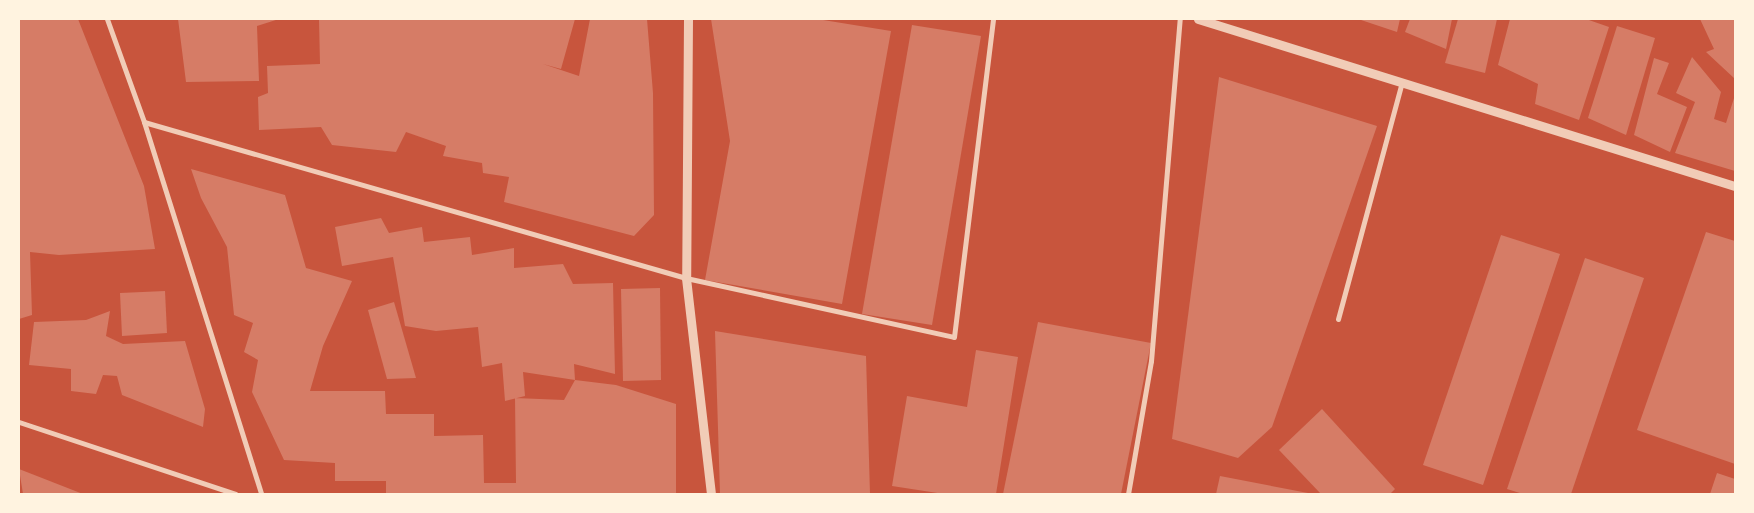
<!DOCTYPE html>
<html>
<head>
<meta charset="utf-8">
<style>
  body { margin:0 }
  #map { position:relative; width:1754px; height:513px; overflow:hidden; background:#c8553d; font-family:Cabin,sans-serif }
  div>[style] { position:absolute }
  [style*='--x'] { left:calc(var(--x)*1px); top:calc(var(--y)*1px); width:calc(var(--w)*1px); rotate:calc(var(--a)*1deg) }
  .building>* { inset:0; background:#d67c66 }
  .minor>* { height:5px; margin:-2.5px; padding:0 2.5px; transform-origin:2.5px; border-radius:2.5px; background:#f1ccb7 }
  .tertiary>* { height:9px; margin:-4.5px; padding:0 4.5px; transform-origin:4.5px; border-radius:4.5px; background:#f1ccb7 }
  span { translate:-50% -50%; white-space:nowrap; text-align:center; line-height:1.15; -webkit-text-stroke:5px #fff3e0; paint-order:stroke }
  .frame { position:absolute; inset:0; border:20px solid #fff3e0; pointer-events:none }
</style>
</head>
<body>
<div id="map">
  <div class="building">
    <i style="clip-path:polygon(19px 19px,78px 19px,144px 186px,155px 249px,59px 255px,30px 252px,32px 315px,19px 319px)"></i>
    <i style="clip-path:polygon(178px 19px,279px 19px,257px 26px,259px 81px,186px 82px)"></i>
    <i style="clip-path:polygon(319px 19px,575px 19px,561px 69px,543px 64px,579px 76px,590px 19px,647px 19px,653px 93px,654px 215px,634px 236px,504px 202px,509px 177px,483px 173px,482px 163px,443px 156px,446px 146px,406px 132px,396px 152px,332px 145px,321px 127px,259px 130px,258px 97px,268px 93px,267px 66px,320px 64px)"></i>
    <i style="clip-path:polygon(711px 19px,817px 19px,891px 31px,842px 304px,705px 280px,730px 141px)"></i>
    <i style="clip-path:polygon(1358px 19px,1400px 19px,1397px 32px)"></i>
    <i style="clip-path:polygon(1410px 19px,1452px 19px,1446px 49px,1405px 32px)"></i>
    <i style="clip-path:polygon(1458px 19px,1497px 19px,1485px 73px,1445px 63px)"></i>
    <i style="clip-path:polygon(1510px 19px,1586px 19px,1609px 27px,1579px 120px,1535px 104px,1538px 84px,1498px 65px)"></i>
    <i style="clip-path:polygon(1700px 19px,1735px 19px,1735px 79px,1706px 52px,1714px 49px)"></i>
    <i style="clip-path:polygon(912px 25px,981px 36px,932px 325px,862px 314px)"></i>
    <i style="clip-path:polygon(1617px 26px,1655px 38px,1626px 135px,1588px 118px)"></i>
    <i style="clip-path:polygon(1692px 57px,1721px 92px,1714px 119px,1726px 123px,1735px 95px,1735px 171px,1675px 153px,1695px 102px,1676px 93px)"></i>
    <i style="clip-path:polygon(1654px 58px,1669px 63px,1657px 94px,1687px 107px,1670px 152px,1634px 135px)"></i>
    <i style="clip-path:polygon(1219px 77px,1377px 126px,1272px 427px,1238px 458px,1172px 439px)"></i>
    <i style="clip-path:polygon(191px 169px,285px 195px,306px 268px,352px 281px,323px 346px,310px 391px,385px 391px,386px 414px,434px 414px,434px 436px,483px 435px,484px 483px,516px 483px,515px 398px,564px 400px,575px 380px,523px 372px,525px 396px,505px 401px,502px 363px,482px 367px,478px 327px,436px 331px,405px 326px,393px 257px,342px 266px,335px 227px,381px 218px,389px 233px,422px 227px,424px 242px,470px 237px,472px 255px,514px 248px,514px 268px,563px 264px,573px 284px,613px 283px,615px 374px,574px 364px,575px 380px,616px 385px,676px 404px,676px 494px,386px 494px,386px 481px,335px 481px,335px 463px,284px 460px,252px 392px,258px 360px,244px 352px,253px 323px,234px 315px,227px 247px,201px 198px)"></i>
    <i style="clip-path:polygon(1706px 232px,1735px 241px,1735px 464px,1637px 430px)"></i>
    <i style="clip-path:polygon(1501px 235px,1560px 254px,1483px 485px,1423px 465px)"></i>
    <i style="clip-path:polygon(1585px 258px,1644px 278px,1571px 494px,1523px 494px,1507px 489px)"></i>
    <i style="clip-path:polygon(660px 288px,661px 380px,623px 381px,621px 289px)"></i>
    <i style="clip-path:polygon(165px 291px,167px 333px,122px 336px,120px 293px)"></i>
    <i style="clip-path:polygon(394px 302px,416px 378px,387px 379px,368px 310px)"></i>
    <i style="clip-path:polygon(110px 311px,106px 336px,123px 344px,185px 341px,205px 409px,203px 427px,122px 395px,117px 376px,103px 375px,96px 394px,71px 391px,71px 369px,29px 365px,34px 322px,86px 320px)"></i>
    <i style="clip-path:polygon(1038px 322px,1151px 343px,1121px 494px,1003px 494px)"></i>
    <i style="clip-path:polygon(715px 331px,866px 356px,870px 494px,720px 494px)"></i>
    <i style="clip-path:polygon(976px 350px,1018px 357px,996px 494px,944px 494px,892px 486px,907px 396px,967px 407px)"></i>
    <i style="clip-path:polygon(1322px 409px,1395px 489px,1390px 494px,1321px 494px,1279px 450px)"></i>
    <i style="clip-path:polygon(19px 469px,83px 494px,23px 494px)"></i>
    <i style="clip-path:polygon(1717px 473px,1735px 479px,1735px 494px,1710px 494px)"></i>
    <i style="clip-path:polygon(1220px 476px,1308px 493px,1308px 494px,1216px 494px)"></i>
  </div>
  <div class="minor">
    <i style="--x:107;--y:19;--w:109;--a:70.2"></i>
    <i style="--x:144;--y:122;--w:390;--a:72.5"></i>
    <i style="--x:144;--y:122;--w:564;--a:16.06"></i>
    <i style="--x:686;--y:278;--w:274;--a:12.4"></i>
    <i style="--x:954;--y:337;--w:320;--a:-83"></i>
    <i style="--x:1338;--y:319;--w:245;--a:-74.9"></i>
    <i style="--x:19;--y:422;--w:228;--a:18.4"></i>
    <i style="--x:1128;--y:494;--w:135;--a:-80.2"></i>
    <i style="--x:1151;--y:361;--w:343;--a:-85.2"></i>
  </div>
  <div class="tertiary">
    <i style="--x:688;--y:19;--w:259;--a:90.4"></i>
    <i style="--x:686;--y:278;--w:217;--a:83.4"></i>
    <i style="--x:1198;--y:19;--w:562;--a:17.28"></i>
  </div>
  <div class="frame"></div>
</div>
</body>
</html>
